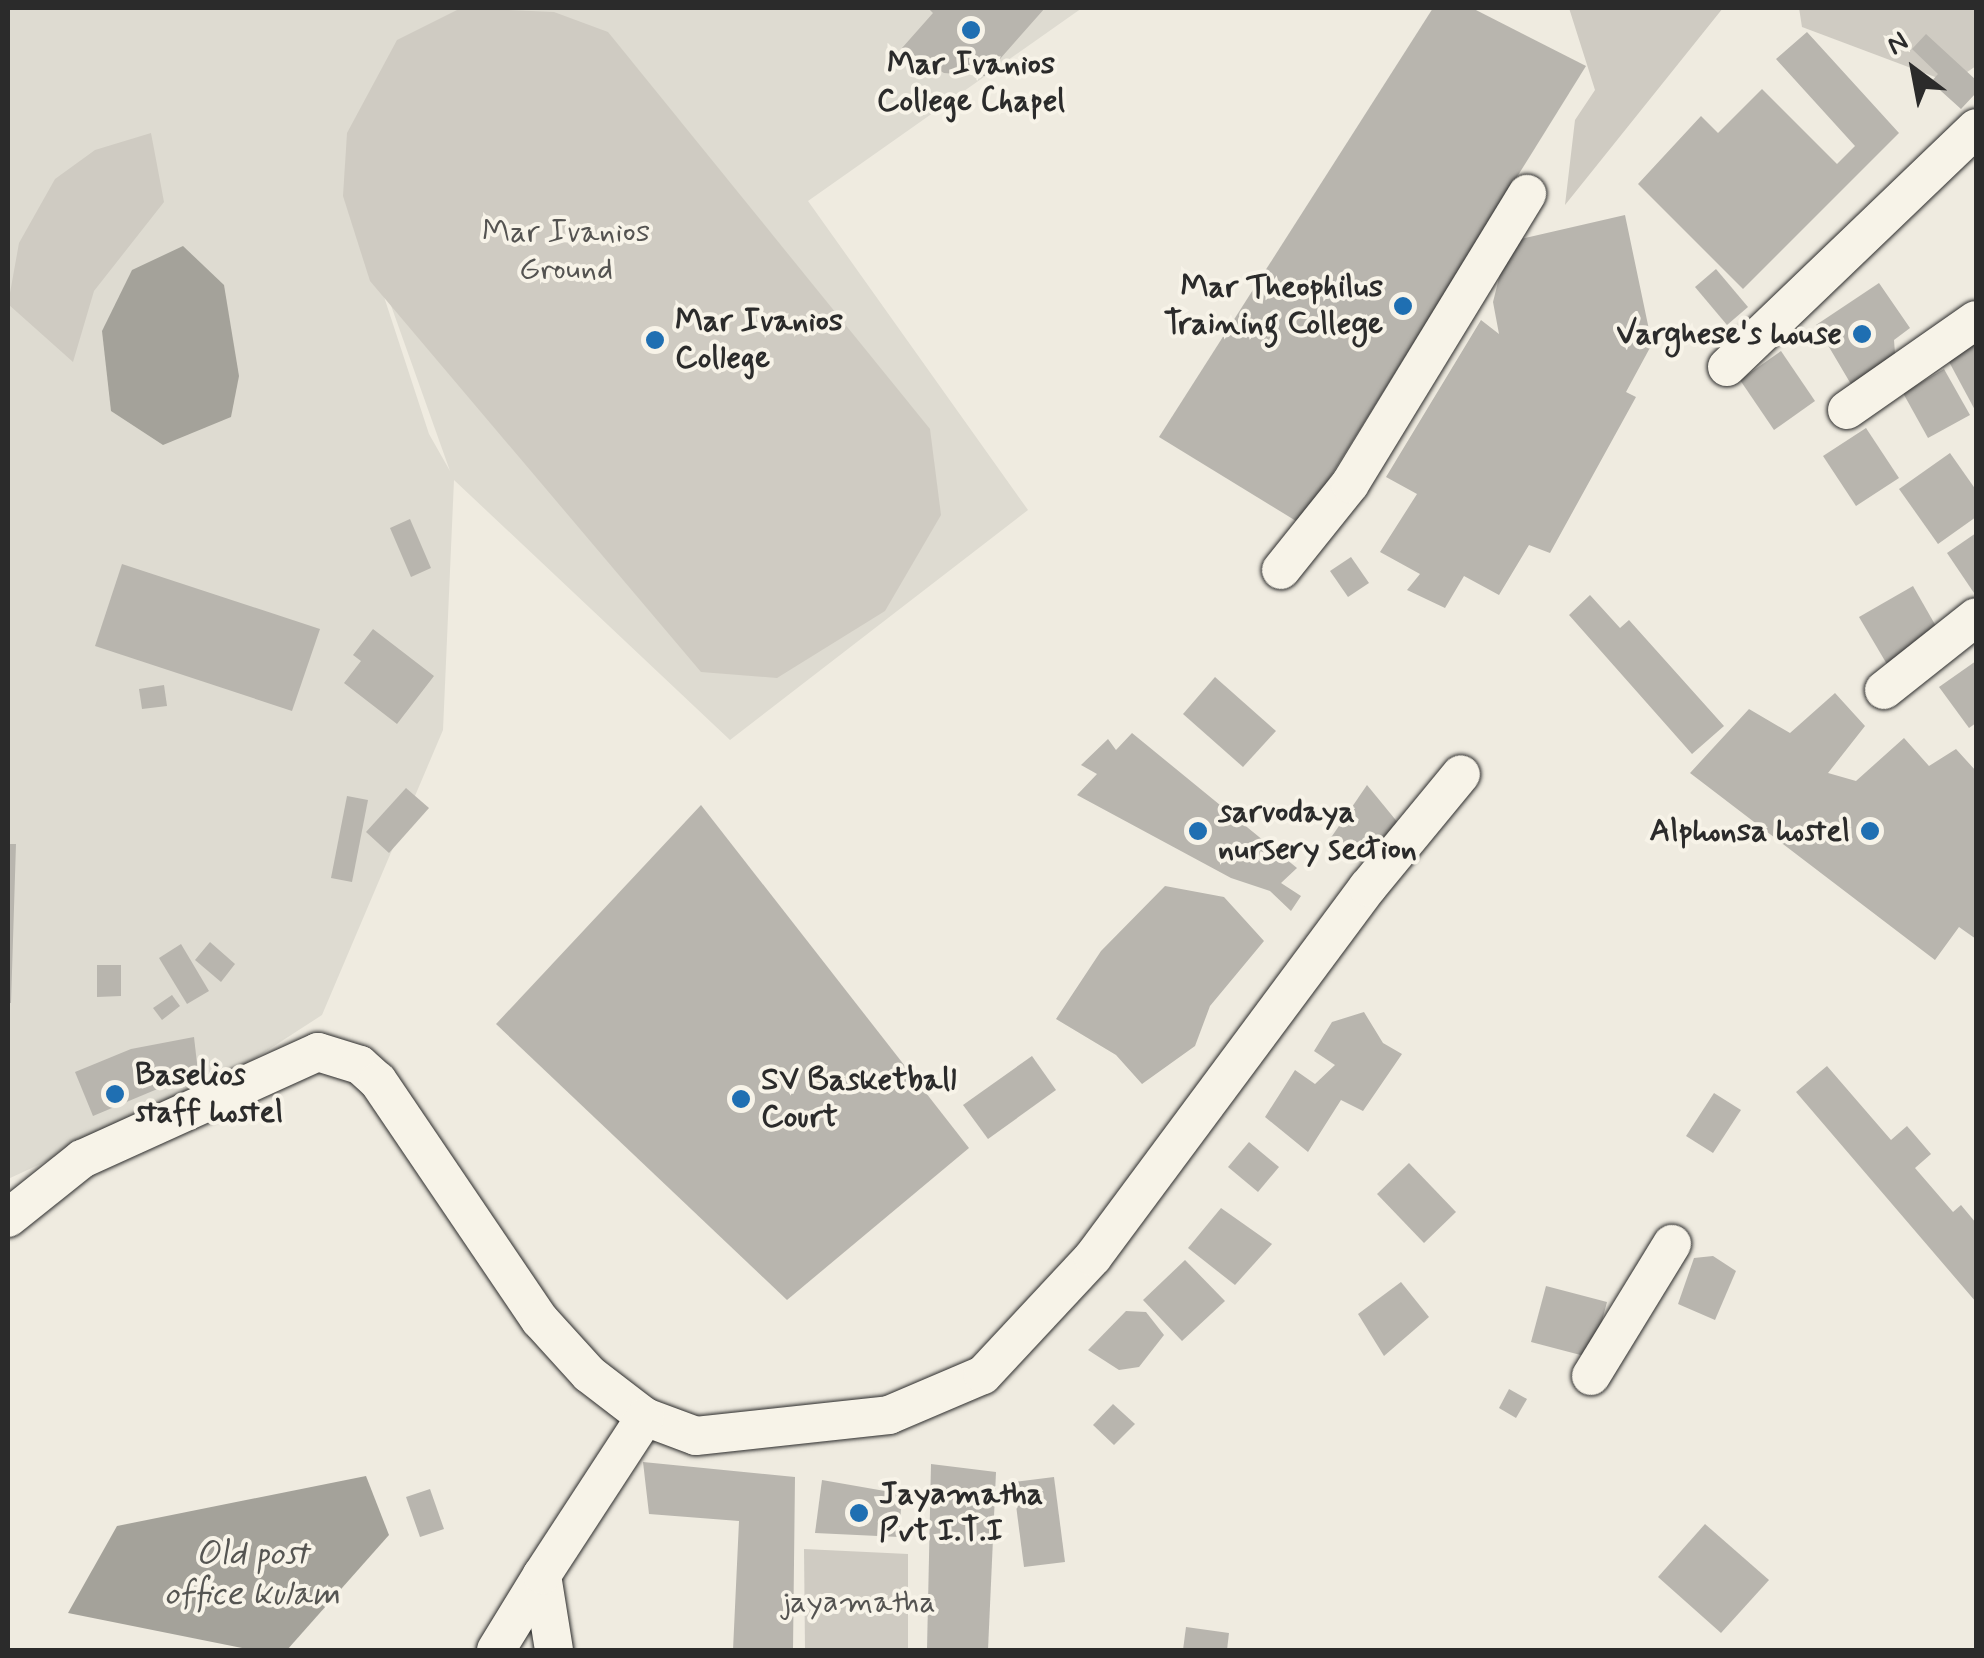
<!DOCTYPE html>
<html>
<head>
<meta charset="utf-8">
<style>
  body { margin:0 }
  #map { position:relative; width:1984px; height:1658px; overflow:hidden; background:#efebe0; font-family:Mynerve,sans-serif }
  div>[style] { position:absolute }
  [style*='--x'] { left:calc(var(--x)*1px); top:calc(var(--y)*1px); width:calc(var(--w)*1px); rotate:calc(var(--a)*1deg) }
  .built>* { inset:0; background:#dedbd1 }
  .green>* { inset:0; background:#cfcbc2 }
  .water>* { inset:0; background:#a4a29a }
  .building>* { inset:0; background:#b8b5ae }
  .roads { filter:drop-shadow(0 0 2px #2b2b2b) drop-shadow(0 0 2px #2b2b2b) }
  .street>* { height:38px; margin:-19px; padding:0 19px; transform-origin:19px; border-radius:19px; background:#f7f3e8 }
  .dots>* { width:28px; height:28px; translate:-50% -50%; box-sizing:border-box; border:5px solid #f7f3e8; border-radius:50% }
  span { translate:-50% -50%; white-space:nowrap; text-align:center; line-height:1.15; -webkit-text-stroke:8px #f7f3e8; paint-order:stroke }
  .poi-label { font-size:32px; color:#2b2b2b; font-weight:700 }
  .right { translate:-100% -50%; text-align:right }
  .left { translate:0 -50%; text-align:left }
  .park-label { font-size:32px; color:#545351 }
  .water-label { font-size:35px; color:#555552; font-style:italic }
  .frame { position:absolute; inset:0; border:10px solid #2b2b2b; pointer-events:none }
  .north { position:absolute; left:1864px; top:20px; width:100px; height:100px; -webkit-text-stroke:8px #f7f3e8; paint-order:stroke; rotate:328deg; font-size:28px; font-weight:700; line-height:40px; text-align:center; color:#2b2b2b }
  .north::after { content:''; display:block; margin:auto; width:35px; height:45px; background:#2b2b2b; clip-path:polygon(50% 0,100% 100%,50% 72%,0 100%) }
</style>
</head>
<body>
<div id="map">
  <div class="built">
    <i style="clip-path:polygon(evenodd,8px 8px,1082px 8px,808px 201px,1028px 510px,730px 740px,454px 480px,443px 730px,322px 1015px,220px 1081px,8px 1179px,8px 8px,351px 196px,352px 196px,450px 471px,429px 434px,351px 196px)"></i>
  </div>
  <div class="green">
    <i style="clip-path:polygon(461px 8px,554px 12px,608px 32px,930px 429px,941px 515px,885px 611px,777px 678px,701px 672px,370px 281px,343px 196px,347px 133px,397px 40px)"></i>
    <i style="clip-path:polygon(1569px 8px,1723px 8px,1565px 205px,1575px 120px,1595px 90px)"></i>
    <i style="clip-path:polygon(1799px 8px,1976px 8px,1976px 66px,1951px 83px,1802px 27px)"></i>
    <i style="clip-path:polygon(151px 133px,164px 202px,94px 291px,73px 362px,8px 304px,19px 243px,55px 179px,95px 150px)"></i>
    <i style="clip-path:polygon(804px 1549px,908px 1554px,908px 1650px,805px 1650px)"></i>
  </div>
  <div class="water">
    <i style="clip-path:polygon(183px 246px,224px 285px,239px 376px,231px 417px,163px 445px,111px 411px,102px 331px,132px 270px)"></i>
    <i style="clip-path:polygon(366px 1476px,389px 1535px,287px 1650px,252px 1650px,68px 1613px,117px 1526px)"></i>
  </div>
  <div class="building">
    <i style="clip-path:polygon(928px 8px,1045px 8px,985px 76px,944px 73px,902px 48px,933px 13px)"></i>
    <i style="clip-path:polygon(1433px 8px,1472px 8px,1586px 66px,1301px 524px,1159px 437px)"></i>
    <i style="clip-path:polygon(1807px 32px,1899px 133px,1743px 289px,1638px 184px,1701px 116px,1718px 133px,1762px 89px,1837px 164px,1855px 146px,1776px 59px)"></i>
    <i style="clip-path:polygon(1926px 34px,1976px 80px,1976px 93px,1961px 109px,1931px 82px,1938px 74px,1912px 49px)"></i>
    <i style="clip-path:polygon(1625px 215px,1652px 344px,1626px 392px,1636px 397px,1550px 553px,1529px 545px,1499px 595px,1464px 576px,1445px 608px,1407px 590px,1420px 574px,1380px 552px,1417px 494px,1386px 477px,1481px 320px,1499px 334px,1493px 302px,1508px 242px)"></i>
    <i style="clip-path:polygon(1716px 269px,1748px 307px,1727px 325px,1695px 287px)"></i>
    <i style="clip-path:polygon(1879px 283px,1910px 328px,1894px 340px,1896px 367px,1855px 391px,1816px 325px)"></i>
    <i style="clip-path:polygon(1976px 341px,1976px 412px,1947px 358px)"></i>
    <i style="clip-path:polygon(1781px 351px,1815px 401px,1774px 430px,1740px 380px)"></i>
    <i style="clip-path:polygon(1944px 369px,1970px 415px,1928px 438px,1903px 393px)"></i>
    <i style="clip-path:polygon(1866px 428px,1899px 478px,1856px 506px,1823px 456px)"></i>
    <i style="clip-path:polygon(1950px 453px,1976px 490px,1976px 517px,1938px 544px,1899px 489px)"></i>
    <i style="clip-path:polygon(410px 519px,431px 568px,411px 577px,390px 528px)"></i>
    <i style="clip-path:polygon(1976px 533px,1976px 596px,1947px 553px)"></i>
    <i style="clip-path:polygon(1351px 557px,1369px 583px,1348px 597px,1330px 571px)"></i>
    <i style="clip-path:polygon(122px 564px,320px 629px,292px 711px,95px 646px)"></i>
    <i style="clip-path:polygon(1913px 586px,1941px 635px,1888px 666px,1859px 617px)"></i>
    <i style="clip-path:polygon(1590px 595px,1620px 628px,1629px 620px,1724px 726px,1692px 754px,1569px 615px)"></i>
    <i style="clip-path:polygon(373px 629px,434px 676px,397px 724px,344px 683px,361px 661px,353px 655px)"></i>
    <i style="clip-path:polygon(1976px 661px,1976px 723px,1969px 728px,1939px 687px)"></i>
    <i style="clip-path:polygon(1215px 677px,1276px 731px,1243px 767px,1183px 714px)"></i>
    <i style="clip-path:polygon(164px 685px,167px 706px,142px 709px,139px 689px)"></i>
    <i style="clip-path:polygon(1835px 693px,1865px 726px,1828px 773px,1856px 781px,1904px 738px,1929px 766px,1956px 749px,1976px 771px,1976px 939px,1959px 927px,1935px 960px,1690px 773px,1749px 709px,1790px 733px)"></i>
    <i style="clip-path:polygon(1132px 733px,1297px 868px,1281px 883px,1301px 896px,1291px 911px,1270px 891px,1231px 878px,1077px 795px,1097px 774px,1081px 765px,1108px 739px,1116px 750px)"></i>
    <i style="clip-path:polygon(1367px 785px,1399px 824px,1370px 859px,1330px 839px)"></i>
    <i style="clip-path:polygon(406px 788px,429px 808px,389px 853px,366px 832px)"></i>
    <i style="clip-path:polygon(347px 796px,368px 800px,352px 882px,331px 878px)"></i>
    <i style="clip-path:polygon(701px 805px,969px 1148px,787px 1300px,496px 1024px)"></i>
    <i style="clip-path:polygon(8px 844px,16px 844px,11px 1003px,8px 1003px)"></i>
    <i style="clip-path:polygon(1165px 886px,1224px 897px,1264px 941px,1210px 1006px,1195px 1046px,1142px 1084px,1116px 1055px,1056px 1019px,1101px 951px)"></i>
    <i style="clip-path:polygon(210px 942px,235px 964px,221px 982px,195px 960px)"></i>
    <i style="clip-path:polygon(181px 944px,209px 991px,187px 1004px,159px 958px)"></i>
    <i style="clip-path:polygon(97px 965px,121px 965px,121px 996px,97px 997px)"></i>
    <i style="clip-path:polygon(172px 995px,180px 1006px,162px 1020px,153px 1008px)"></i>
    <i style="clip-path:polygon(1364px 1012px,1383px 1043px,1402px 1054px,1363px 1111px,1341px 1100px,1308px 1152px,1265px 1117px,1295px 1070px,1315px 1084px,1335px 1065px,1314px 1051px,1332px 1022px)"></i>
    <i style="clip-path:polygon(194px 1037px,198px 1072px,93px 1116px,75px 1072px,131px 1049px)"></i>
    <i style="clip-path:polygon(1032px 1056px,1056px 1090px,988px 1139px,963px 1105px)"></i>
    <i style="clip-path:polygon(1827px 1066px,1891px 1140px,1907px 1126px,1931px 1154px,1915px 1168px,1953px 1212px,1961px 1205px,1976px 1223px,1976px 1302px,1796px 1092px)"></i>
    <i style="clip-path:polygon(1714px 1093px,1741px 1110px,1713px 1153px,1686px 1136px)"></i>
    <i style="clip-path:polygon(1249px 1142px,1279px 1167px,1258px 1192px,1228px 1167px)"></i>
    <i style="clip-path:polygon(1409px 1163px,1456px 1212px,1424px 1243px,1377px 1194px)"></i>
    <i style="clip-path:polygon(1221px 1208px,1272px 1244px,1235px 1285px,1188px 1248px)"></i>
    <i style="clip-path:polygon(1713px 1256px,1736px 1271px,1715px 1320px,1678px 1304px,1694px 1258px)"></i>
    <i style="clip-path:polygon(1185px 1260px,1225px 1301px,1182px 1341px,1143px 1300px)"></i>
    <i style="clip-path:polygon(1401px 1282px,1429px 1317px,1384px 1356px,1358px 1314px)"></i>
    <i style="clip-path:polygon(1546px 1286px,1607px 1302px,1592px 1358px,1531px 1342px)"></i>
    <i style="clip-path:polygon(1126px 1311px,1146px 1312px,1164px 1335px,1139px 1367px,1119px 1370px,1088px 1350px)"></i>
    <i style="clip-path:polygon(1509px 1389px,1527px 1399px,1516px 1418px,1499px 1408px)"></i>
    <i style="clip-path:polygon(1113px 1404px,1135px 1424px,1114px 1445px,1093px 1425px)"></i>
    <i style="clip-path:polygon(643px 1462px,795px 1477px,793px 1650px,733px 1650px,739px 1521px,649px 1514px)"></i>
    <i style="clip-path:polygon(931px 1464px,996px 1472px,988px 1650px,927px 1650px)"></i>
    <i style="clip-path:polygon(1054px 1477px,1065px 1562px,1024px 1567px,1013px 1482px)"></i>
    <i style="clip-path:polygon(822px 1480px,902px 1494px,899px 1537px,815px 1533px)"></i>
    <i style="clip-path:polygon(430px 1489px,444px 1529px,420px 1537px,406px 1497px)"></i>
    <i style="clip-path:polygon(1705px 1524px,1769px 1580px,1721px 1633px,1658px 1577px)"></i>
    <i style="clip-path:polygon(1186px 1627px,1229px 1633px,1227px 1650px,1183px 1650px)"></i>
  </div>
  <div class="roads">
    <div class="street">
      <i style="--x:1727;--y:367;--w:345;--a:-43.8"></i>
      <i style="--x:1847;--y:410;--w:157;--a:-34.9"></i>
      <i style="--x:1281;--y:570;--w:110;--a:-51.3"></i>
      <i style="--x:1350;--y:484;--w:340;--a:-58.6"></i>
      <i style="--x:1884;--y:690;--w:117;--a:-38.4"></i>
      <i style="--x:8;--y:1218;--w:95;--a:-38.6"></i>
      <i style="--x:82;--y:1159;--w:259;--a:-24.4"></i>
      <i style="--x:318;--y:1052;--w:44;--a:17.2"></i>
      <i style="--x:360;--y:1065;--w:24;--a:42"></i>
      <i style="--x:378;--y:1081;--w:289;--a:55.9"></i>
      <i style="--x:540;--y:1320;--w:73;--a:47.8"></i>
      <i style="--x:589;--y:1374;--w:71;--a:37.5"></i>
      <i style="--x:645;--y:1417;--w:54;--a:20.4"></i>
      <i style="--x:696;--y:1436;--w:194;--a:-6.2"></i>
      <i style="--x:889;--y:1415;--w:102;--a:-23.1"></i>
      <i style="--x:983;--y:1375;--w:161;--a:-47"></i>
      <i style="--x:1093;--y:1257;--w:461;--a:-53.4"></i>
      <i style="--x:1368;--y:887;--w:146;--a:-50.5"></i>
      <i style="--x:1591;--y:1376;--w:155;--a:-58.5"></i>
      <i style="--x:496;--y:1650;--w:88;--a:-58.5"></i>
      <i style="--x:554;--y:1650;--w:76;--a:-99.1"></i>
      <i style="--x:542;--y:1575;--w:189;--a:-56.9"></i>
    </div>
  </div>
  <div class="dots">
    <i style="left:971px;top:30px;background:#1f6fb2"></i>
    <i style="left:1403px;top:306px;background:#1f6fb2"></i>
    <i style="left:1862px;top:334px;background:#1f6fb2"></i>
    <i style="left:655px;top:340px;background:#1f6fb2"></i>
    <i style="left:1198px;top:831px;background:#1f6fb2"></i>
    <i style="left:1870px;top:831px;background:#1f6fb2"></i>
    <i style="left:115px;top:1094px;background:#1f6fb2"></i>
    <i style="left:741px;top:1099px;background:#1f6fb2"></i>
    <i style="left:859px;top:1513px;background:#1f6fb2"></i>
  </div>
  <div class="poi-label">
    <span style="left:971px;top:83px">Mar Ivanios<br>College Chapel</span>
    <span class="right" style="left:1383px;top:306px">Mar Theophilus<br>Training College</span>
    <span class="left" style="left:675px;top:340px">Mar Ivanios<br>College</span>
    <span class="right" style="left:1842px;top:334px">Varghese's house</span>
    <span class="left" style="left:1218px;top:831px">sarvodaya<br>nursery section</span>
    <span class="right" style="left:1850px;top:831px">Alphonsa hostel</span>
    <span class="left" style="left:135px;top:1094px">Baselios<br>staff hostel</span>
    <span class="left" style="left:761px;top:1099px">SV Basketball<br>Court</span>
    <span class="left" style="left:879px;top:1513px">Jayamatha<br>Pvt I.T.I</span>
  </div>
  <div class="park-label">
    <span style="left:566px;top:251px">Mar Ivanios<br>Ground</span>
    <span style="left:858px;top:1602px">jayamatha</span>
  </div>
  <div class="water-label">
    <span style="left:252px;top:1574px">Old post<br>office kulam</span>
  </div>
  <div class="frame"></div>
  <div class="north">N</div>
</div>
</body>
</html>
